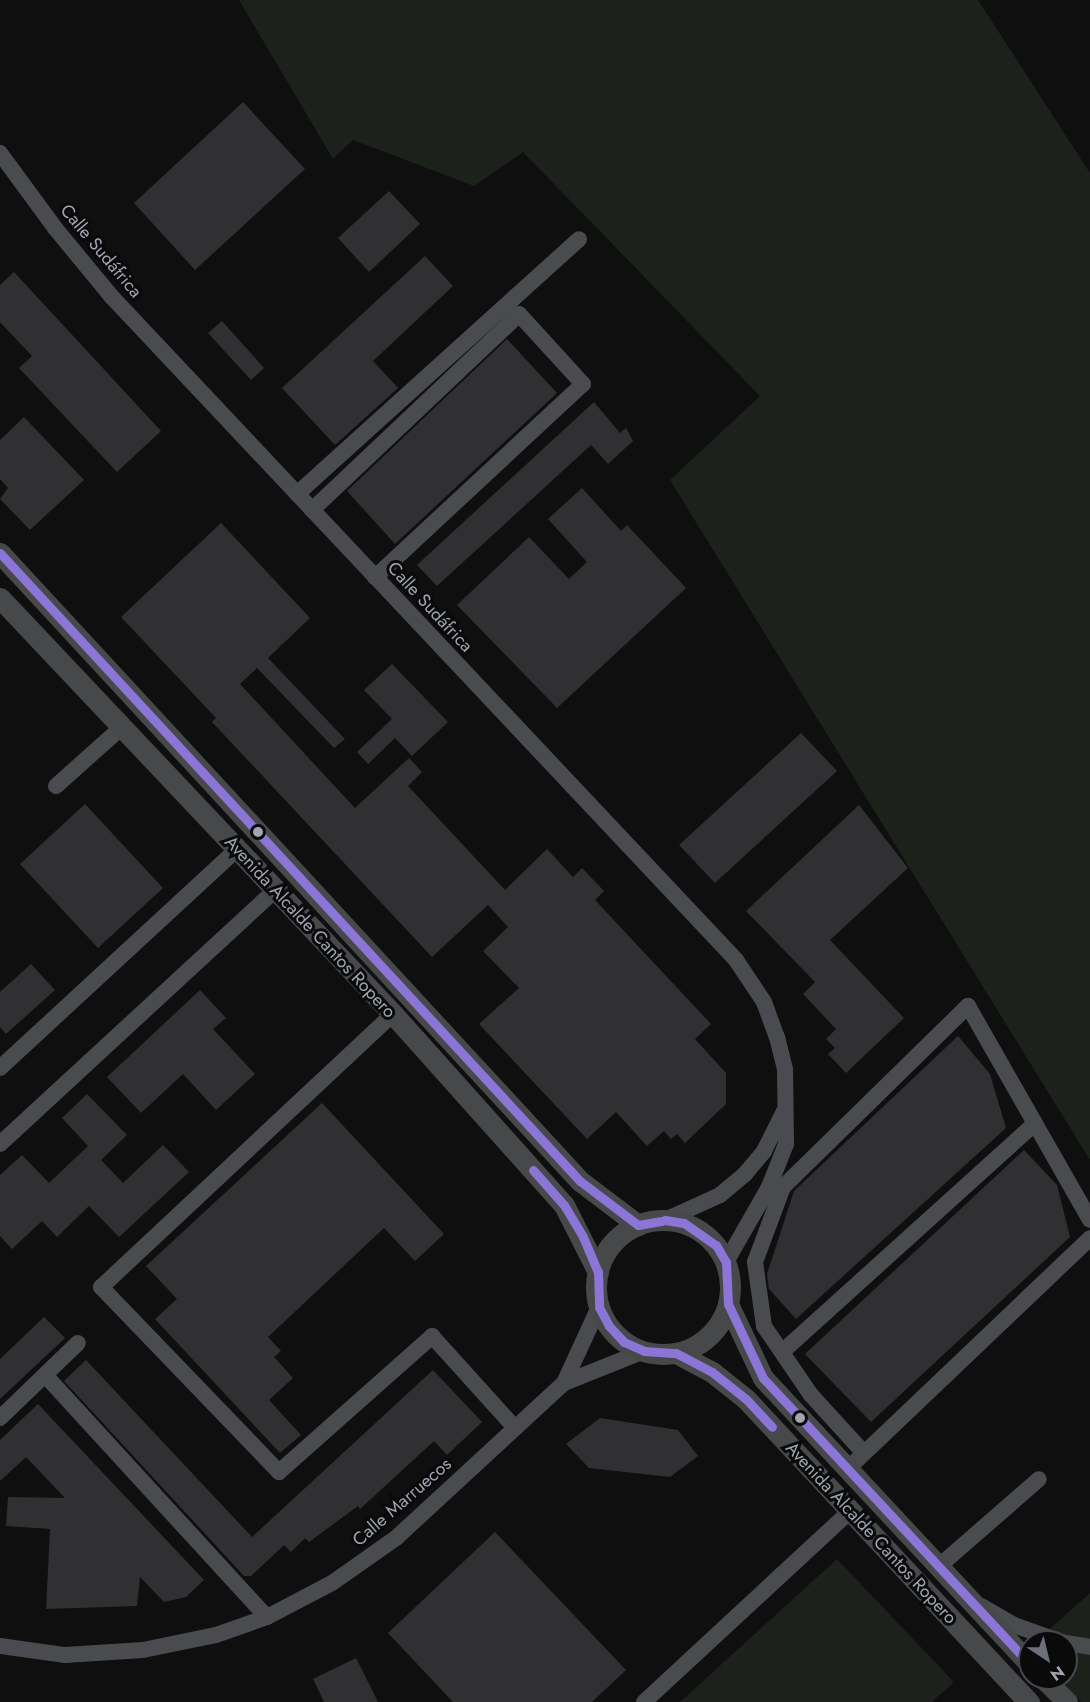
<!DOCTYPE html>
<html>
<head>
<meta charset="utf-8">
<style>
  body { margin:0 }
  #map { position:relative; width:1090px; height:1702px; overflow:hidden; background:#0f0f10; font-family:Jost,sans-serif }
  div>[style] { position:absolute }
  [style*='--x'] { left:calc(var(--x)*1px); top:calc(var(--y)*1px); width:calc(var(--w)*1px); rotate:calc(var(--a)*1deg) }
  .green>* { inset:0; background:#1c211c }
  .building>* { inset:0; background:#303032 }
  .minor>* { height:16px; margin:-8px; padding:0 8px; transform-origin:8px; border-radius:8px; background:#4a4b4f }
  .major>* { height:21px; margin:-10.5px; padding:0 10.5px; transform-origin:10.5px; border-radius:10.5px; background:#46484a }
  .major>.ring { margin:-10.5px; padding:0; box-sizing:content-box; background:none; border:21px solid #46484a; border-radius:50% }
  .bus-1>* { height:9px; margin:-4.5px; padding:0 4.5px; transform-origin:4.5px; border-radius:4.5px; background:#8b75d6 }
  .dots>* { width:16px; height:16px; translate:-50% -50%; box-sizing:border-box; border:3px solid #0a0a0b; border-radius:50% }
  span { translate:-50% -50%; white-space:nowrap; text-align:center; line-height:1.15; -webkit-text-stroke:6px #0a0a0b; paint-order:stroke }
  .street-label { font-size:18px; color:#a0a5b1 }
  .north { position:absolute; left:1018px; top:1630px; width:60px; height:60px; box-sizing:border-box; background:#0a0a0b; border:2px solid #46484d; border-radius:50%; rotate:145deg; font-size:16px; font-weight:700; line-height:24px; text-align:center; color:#a0a5b1 }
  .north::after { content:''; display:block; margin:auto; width:21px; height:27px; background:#6d7079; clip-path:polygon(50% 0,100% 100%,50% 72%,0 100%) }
</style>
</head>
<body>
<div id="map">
  <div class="green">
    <i style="clip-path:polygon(239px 0,978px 0,1090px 173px,1090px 1160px,670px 480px,760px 396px,523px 152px,474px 186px,353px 140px,333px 159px)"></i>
    <i style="clip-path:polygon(837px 1559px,954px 1682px,932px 1702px,680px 1702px)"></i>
    <i style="clip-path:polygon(1090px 1593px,1090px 1702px,1081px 1702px,1059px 1678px,1066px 1678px,1066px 1642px,1035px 1642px)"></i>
  </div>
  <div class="building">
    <i style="clip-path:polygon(243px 102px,305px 169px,195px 270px,134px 203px)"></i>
    <i style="clip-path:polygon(389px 191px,420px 224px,369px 272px,338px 238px)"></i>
    <i style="clip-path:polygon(425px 256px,453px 286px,373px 361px,398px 388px,335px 445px,282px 388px)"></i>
    <i style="clip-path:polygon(14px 272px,161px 431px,117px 472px,19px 368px,32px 356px,0 322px,0 285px)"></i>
    <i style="clip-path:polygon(222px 321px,264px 368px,251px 380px,208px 333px)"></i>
    <i style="clip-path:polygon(507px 339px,557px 393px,395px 544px,347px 491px)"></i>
    <i style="clip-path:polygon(594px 402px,620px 433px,626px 428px,633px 441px,608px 464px,591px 445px,437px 586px,417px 565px)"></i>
    <i style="clip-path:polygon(24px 417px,84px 480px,30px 530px,0 499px,8px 488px,0 479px,0 440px)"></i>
    <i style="clip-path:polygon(582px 488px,621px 531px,627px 525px,686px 588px,557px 708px,457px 605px,529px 537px,569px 579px,587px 562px,548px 519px)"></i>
    <i style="clip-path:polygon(221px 523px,310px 618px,268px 658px,345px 739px,334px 748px,257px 668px,240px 684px,355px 808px,409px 758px,422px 772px,408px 786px,505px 890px,547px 849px,573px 877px,582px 868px,604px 891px,595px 900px,711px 1024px,695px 1039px,726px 1073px,726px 1104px,685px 1143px,677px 1134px,671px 1139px,664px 1131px,647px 1146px,616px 1112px,587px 1139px,479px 1024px,519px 988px,483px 951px,508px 927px,488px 905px,432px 957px,212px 722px,216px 718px,121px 617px)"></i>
    <i style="clip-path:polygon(392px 664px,448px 722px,412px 756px,395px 738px,368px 764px,357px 752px,392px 719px,364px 690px)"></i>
    <i style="clip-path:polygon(801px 733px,837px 771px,715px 883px,679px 845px)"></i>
    <i style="clip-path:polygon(85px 804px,163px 888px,98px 948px,20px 864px)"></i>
    <i style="clip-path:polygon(859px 805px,908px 868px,830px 940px,904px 1018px,846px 1073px,828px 1054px,835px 1048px,826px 1039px,836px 1029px,803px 994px,815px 982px,746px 911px)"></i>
    <i style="clip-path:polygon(31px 964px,55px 990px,6px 1034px,0 1027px,0 992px)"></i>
    <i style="clip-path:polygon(200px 990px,226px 1018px,213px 1029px,255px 1074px,216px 1110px,183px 1074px,141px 1113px,107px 1077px)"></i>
    <i style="clip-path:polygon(958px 1036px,990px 1074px,1006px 1128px,796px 1319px,769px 1289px,767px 1274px,794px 1191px)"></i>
    <i style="clip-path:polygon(87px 1094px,127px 1135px,101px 1160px,123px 1183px,163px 1145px,189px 1172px,119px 1237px,89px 1206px,57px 1237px,42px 1221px,12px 1249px,0 1236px,0 1175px,22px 1155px,49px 1183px,88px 1146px,62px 1118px)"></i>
    <i style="clip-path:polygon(322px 1103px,444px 1234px,415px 1261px,384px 1228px,268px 1337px,281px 1351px,274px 1357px,293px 1378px,269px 1400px,301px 1435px,280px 1453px,155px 1319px,177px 1299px,146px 1266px)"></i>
    <i style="clip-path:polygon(1024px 1150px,1057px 1185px,1070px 1237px,871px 1422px,805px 1354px)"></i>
    <i style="clip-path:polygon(44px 1317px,65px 1338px,0 1399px,0 1359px)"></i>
    <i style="clip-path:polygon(86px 1360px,252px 1537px,433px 1370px,482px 1422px,447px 1455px,434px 1441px,360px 1509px,358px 1506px,309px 1542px,305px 1538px,291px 1552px,284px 1545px,251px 1576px,244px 1576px,64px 1381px)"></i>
    <i style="clip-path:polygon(38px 1404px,204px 1580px,186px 1597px,164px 1602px,140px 1577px,137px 1606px,46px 1609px,50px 1529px,6px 1526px,8px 1497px,65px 1498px,26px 1457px,0 1481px,0 1440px)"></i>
    <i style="clip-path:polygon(600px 1418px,678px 1430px,698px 1456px,670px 1477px,589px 1468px,566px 1444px)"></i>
    <i style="clip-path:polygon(495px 1532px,626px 1670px,592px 1702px,453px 1702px,388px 1633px)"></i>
    <i style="clip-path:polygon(356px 1658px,378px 1702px,324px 1702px,313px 1679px)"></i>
  </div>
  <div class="minor">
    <i style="--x:0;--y:153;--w:93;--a:53.7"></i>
    <i style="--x:55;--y:228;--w:88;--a:50.5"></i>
    <i style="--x:111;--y:296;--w:912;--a:46.73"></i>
    <i style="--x:736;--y:960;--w:50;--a:56.3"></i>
    <i style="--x:764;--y:1002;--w:37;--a:70"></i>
    <i style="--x:777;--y:1037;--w:34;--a:76"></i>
    <i style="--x:785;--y:1070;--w:74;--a:89.2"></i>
    <i style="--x:786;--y:1144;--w:46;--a:111.6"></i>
    <i style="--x:769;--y:1187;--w:86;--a:119.8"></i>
    <i style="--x:297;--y:494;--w:380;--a:-42.1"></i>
    <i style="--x:312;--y:510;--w:285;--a:-43.4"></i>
    <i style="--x:519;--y:314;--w:95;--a:47.6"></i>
    <i style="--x:583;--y:384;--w:284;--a:137.1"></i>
    <i style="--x:56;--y:786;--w:89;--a:-41.8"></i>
    <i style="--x:393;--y:1014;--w:400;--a:136.9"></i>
    <i style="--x:101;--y:1287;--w:257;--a:46.1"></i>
    <i style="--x:279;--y:1472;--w:205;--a:-41.6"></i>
    <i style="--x:432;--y:1336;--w:124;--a:47.9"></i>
    <i style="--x:0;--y:1068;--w:323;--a:-42.7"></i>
    <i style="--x:0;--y:1144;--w:374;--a:-42.7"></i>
    <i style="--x:665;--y:1220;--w:60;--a:-24.4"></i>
    <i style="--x:720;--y:1195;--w:33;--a:-40"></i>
    <i style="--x:745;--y:1174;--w:30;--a:-50"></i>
    <i style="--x:764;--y:1151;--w:45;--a:-63.4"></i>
    <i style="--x:782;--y:1352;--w:341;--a:-42.1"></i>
    <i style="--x:45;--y:1375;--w:328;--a:47.5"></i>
    <i style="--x:564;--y:1383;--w:84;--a:-65.3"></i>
    <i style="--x:0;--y:1418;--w:108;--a:-43.9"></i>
    <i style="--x:864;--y:1453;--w:79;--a:-132.4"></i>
    <i style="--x:811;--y:1395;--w:83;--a:-124.3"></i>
    <i style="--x:764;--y:1326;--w:65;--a:-98"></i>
    <i style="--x:755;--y:1262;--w:80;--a:-69.5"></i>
    <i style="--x:783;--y:1187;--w:259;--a:-44.4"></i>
    <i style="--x:968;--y:1006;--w:246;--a:60.3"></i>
    <i style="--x:856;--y:1461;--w:323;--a:-43.6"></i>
    <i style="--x:937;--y:1568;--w:135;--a:-41.1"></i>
    <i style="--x:981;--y:1606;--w:38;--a:30"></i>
    <i style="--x:1014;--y:1625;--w:51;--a:19.5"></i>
    <i style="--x:1066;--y:1643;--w:24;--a:9"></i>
    <i style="--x:0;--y:1646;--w:66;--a:7.9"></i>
    <i style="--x:65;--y:1655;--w:78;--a:-3.7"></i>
    <i style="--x:143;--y:1650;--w:75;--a:-11.6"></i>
    <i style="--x:216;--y:1635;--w:54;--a:-19.4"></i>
    <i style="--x:267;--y:1617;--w:73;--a:-27.6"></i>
    <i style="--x:332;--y:1583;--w:78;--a:-35.1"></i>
    <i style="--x:396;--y:1538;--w:229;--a:-42.7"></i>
    <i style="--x:564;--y:1383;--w:86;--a:-21.8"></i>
    <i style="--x:644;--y:1702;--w:281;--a:-42.8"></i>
  </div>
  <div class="major">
    <i style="--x:0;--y:553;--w:855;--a:47.28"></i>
    <i style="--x:580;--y:1181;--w:73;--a:37.2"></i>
    <i style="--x:0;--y:598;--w:572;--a:46.63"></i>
    <i style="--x:393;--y:1014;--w:256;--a:48.2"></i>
    <i style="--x:564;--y:1205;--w:75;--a:63.1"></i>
    <i class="ring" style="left:596px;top:1220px;width:113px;height:113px"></i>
    <i style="--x:728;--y:1304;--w:82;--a:64.7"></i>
    <i style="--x:763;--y:1378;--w:391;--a:47"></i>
    <i style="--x:676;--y:1353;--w:41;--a:27.8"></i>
    <i style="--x:712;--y:1372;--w:43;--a:38.5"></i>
    <i style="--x:746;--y:1399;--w:415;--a:47"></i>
    <i style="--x:1043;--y:1678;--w:34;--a:45"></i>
  </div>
  <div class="bus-1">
    <i style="--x:0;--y:553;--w:855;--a:47.28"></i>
    <i style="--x:580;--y:1181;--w:73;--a:37.2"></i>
    <i style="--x:638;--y:1225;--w:27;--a:-10"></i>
    <i style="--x:665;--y:1220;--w:19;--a:9"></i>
    <i style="--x:684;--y:1223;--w:39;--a:35"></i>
    <i style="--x:716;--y:1245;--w:20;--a:60"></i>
    <i style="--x:726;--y:1262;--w:42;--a:87.3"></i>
    <i style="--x:728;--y:1304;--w:82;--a:64.7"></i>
    <i style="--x:763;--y:1378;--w:391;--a:47"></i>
    <i style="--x:533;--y:1170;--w:47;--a:48.5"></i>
    <i style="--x:564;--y:1205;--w:37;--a:59"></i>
    <i style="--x:583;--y:1237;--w:38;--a:67"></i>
    <i style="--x:598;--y:1272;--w:35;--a:88"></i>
    <i style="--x:599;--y:1307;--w:21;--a:62"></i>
    <i style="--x:609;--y:1326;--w:22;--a:47"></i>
    <i style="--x:624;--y:1342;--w:22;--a:24"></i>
    <i style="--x:644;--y:1351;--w:32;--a:4"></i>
    <i style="--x:676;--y:1353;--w:41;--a:27.8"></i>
    <i style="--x:712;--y:1372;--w:43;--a:38.5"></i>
    <i style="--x:746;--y:1399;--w:38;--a:47"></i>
  </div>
  <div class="dots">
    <i style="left:258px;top:832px;background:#a0a5b1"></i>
    <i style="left:800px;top:1418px;background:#a0a5b1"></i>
  </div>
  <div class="street-label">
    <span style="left:101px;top:251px;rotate:50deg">Calle Sudáfrica</span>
    <span style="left:430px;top:607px;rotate:47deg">Calle Sudáfrica</span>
    <span style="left:310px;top:927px;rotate:47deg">Avenida Alcalde Cantos Ropero</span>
    <span style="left:402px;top:1502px;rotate:-41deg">Calle Marruecos</span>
    <span style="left:871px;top:1533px;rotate:47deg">Avenida Alcalde Cantos Ropero</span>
  </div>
  <div class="north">N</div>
</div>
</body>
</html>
